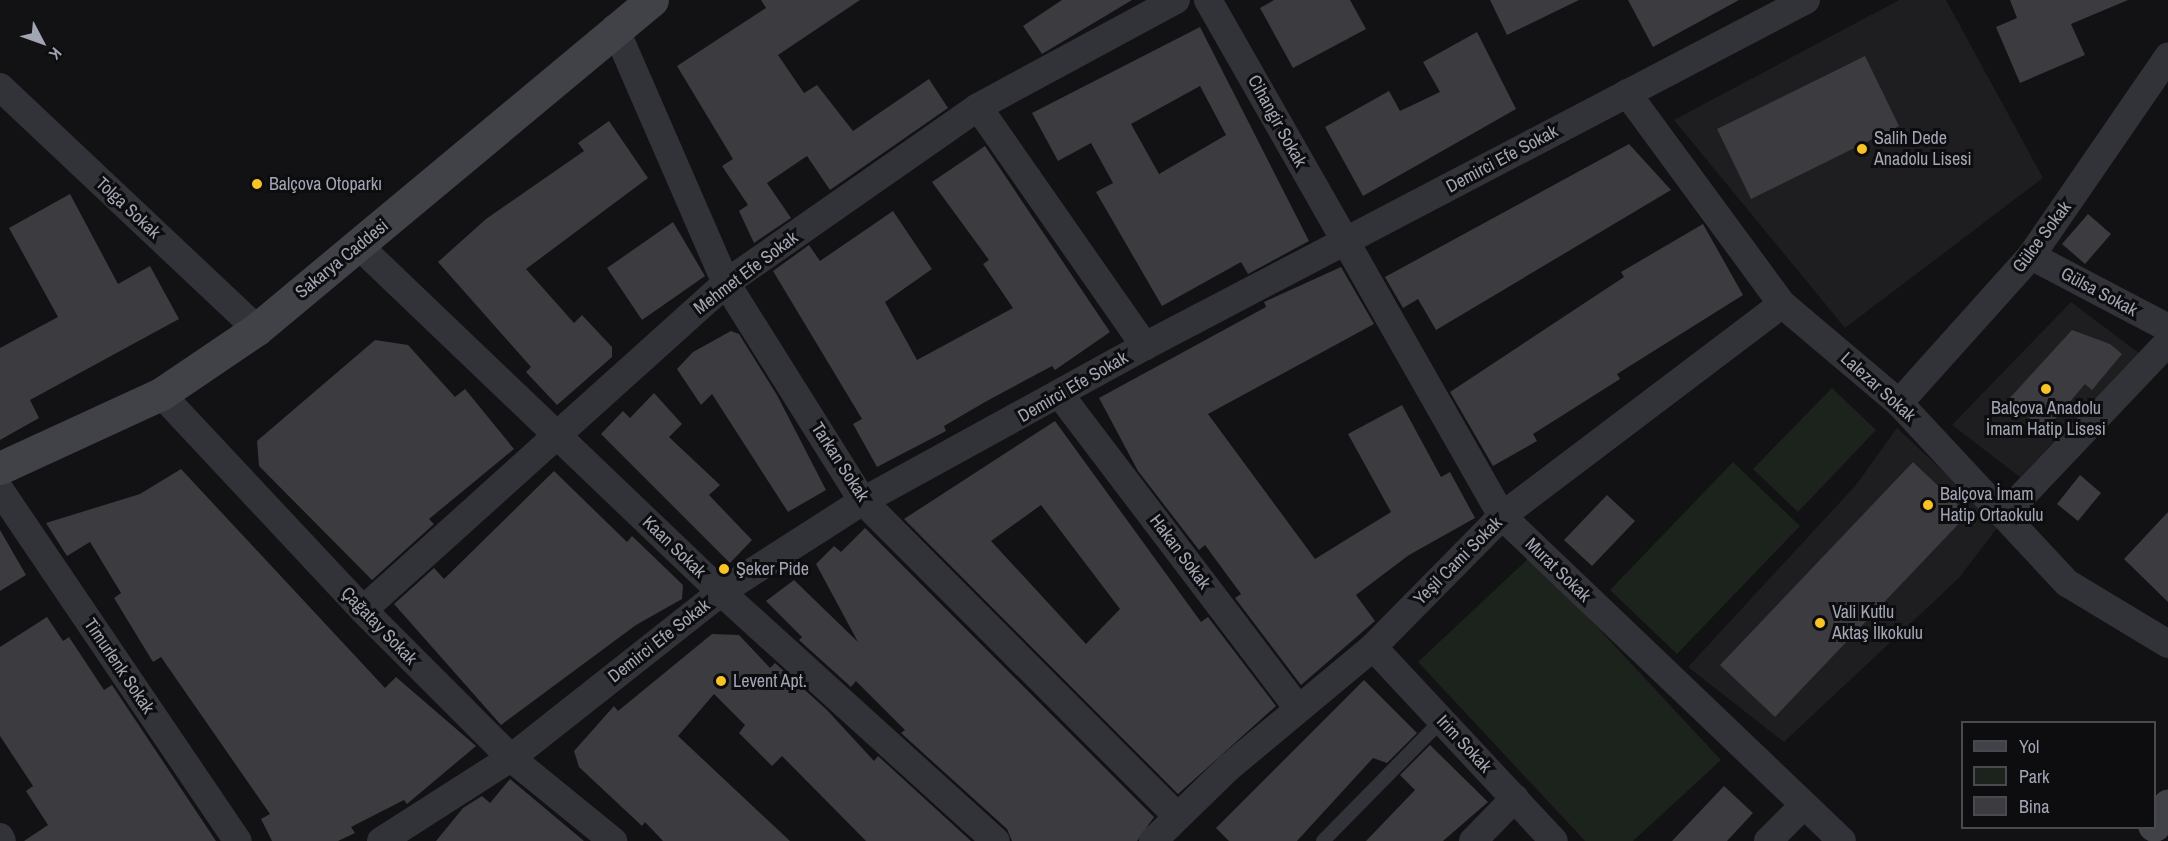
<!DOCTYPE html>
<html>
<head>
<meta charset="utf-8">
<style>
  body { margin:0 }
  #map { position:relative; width:2168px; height:841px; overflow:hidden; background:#121113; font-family:"Archivo Narrow",sans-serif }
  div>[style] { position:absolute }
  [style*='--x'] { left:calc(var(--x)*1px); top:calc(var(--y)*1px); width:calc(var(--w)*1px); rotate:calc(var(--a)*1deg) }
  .built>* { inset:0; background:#1e1d20 }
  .green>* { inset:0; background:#1c231d }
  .building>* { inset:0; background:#3c3b40 }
  .service>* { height:14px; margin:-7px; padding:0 7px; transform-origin:7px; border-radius:7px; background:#323338 }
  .minor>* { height:28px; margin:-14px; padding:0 14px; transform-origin:14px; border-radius:14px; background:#323338 }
  .secondary>* { height:33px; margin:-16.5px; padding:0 16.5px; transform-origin:16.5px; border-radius:16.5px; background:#404248 }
  .dots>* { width:16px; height:16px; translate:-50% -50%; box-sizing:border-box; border:3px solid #0d0c0e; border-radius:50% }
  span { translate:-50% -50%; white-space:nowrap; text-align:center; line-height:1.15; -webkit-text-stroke:6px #0d0c0e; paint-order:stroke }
  .street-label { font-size:18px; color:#a2a6b4 }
  .poi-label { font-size:18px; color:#a2a6b4 }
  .left { translate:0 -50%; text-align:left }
  .legend { position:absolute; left:1961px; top:721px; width:195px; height:108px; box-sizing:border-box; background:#0d0c0e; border:2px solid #494a50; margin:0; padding:8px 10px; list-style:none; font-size:18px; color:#a2a6b4 }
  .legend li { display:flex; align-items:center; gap:12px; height:30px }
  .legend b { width:30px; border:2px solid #494a50 }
  .north { position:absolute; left:12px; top:12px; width:60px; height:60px; -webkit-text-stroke:4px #0d0c0e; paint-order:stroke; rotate:131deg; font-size:16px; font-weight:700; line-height:24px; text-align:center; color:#a2a6b4 }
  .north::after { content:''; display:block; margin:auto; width:21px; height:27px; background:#a2a6b4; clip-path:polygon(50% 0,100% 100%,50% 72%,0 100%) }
</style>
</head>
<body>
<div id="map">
  <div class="built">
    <i style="clip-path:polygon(1899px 0,1946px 0,2043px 178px,1845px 328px,1674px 120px)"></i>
    <i style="clip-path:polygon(2071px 302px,2139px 353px,2020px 477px,1952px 425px)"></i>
    <i style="clip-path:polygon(1897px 428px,2000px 524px,1959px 578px,1784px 742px,1688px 667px,1856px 485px)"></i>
  </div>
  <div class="green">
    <i style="clip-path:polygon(1832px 388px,1876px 430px,1798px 512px,1753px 469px)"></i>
    <i style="clip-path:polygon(1733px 462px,1800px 526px,1677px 654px,1610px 590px)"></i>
    <i style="clip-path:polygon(1531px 556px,1721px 760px,1633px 841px,1585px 841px,1418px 662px)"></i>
  </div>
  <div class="building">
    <i style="clip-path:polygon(761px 0,860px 0,778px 55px,804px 93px,817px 85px,853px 131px,929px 79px,948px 108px,830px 190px,807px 156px,767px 183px,791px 218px,754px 243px,739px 211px,748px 205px,722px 166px,733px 159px,677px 66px,766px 8px)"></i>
    <i style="clip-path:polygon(1062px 0,1132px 0,1042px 54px,1023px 26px)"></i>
    <i style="clip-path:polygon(1274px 0,1350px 0,1366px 29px,1293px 68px,1260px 8px)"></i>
    <i style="clip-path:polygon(1490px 0,1579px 0,1507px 35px)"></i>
    <i style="clip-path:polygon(1628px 0,1739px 0,1653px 47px)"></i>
    <i style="clip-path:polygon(2010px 0,2128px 0,2071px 24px,2085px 55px,2020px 83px,1996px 27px,2017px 18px)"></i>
    <i style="clip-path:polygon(evenodd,1200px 27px,1309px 241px,1248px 274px,1241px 262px,1162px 306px,1096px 192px,1113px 183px,1091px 143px,1058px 161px,1032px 113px,1200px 27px,1200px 86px,1226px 135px,1159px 174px,1131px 124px,1200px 86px)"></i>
    <i style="clip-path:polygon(1477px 32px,1516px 109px,1363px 196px,1325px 127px,1389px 91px,1400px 111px,1440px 92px,1423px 62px)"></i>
    <i style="clip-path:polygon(1865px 56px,1899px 126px,1751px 199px,1717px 129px)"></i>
    <i style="clip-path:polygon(609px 121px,648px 178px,526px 269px,574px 323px,582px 315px,612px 347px,612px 357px,557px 405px,526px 372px,531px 367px,438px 262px,486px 219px,584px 151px,578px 143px)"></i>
    <i style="clip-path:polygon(1629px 144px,1671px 190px,1436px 330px,1418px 299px,1403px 308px,1385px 277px)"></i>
    <i style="clip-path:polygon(985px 146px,1110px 332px,1055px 370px,1052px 366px,985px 402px,944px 426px,946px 431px,877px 467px,853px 424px,862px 419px,773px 271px,809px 245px,820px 261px,893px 211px,932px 269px,885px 302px,917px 360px,1013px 308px,983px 264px,989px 260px,932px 182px)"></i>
    <i style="clip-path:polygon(70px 194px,118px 284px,150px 266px,179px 319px,30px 400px,39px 418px,0 440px,0 348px,58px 317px,9px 228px)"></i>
    <i style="clip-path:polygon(2088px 214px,2111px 234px,2085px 264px,2062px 244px)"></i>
    <i style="clip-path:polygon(673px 222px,705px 276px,642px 320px,607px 268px)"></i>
    <i style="clip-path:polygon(1703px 224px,1743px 295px,1617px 374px,1620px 379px,1533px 434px,1537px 441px,1493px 466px,1450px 392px,1624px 277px,1621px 272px)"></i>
    <i style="clip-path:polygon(1341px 267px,1374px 324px,1208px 414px,1315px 559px,1391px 512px,1348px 434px,1402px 405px,1441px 477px,1450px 472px,1475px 518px,1409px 555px,1356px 595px,1375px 621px,1301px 685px,1235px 598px,1241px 594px,1205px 545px,1199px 550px,1138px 471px,1099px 398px,1266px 307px,1264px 302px)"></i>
    <i style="clip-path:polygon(2072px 330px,2110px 344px,2122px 354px,2092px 390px,2085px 384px,2045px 431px,2008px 400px)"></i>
    <i style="clip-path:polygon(731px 331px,739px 334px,777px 395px,826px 490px,788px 512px,712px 394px,701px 405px,677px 369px,693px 352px)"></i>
    <i style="clip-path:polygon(375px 340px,408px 345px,455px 397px,465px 389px,514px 449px,429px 519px,434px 524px,372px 580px,259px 466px,257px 441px)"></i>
    <i style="clip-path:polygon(654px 393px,682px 424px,669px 437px,720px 485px,709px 495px,752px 540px,730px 563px,601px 434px,623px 411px,630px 418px)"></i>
    <i style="clip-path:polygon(evenodd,1055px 421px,1201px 622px,1208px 617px,1276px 706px,1178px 794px,904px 519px,1055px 421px,1041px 505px,1120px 609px,1086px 644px,991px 541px,1041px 505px)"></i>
    <i style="clip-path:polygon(1913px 462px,1968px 514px,1775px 717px,1720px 665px)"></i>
    <i style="clip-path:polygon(181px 469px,385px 688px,396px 677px,476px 746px,407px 804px,404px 800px,351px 827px,355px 833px,338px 841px,272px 841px,261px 819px,270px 814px,161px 657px,153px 662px,114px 598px,121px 593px,90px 542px,67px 556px,46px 523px,140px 494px)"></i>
    <i style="clip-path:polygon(554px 471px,627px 542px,632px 536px,683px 585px,682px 599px,636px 625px,501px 725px,394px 604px,434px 568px,444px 579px)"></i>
    <i style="clip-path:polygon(2080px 475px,2101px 493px,2078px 521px,2057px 504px)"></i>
    <i style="clip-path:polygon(1607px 495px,1635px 521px,1592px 566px,1564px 540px)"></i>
    <i style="clip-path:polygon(2168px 512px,2168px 602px,2124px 559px)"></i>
    <i style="clip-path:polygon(865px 528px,1154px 817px,1137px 841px,1012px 841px,1007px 829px,901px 733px,905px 730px,856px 681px,851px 687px,799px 640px,802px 637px,766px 601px,794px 580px,858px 642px,816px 564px,834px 546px,841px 552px)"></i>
    <i style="clip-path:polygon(0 530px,26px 575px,0 591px)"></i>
    <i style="clip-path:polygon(47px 617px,63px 641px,69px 637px,104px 690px,112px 685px,216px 841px,24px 841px,48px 825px,26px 791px,33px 786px,0 736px,0 647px)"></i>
    <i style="clip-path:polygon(712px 634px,739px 635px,770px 668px,775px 663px,827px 710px,874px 761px,878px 756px,971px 841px,866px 841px,782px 756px,772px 766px,739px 733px,745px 725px,714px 694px,678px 736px,790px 841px,663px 841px,645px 822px,642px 826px,579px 767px,574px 751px,614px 706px,618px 711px)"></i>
    <i style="clip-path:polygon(1364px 680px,1417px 733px,1387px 763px,1373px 758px,1297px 841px,1229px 841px,1216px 828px)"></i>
    <i style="clip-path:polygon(1430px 745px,1488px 802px,1443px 841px,1366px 841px,1415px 790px,1400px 775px)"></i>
    <i style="clip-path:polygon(510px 779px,584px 841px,436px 841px,463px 808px,482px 796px,490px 803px)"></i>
    <i style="clip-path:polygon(1724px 786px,1753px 813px,1727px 841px,1672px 841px)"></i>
  </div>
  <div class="service">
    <i style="--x:1323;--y:841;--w:170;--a:-45.5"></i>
  </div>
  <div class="minor">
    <i style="--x:1208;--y:0;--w:594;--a:60.33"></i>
    <i style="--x:1502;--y:516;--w:470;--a:43.7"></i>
    <i style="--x:615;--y:28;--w:278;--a:66.5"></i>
    <i style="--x:726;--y:283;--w:257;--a:57.9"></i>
    <i style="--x:863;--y:501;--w:445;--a:45.1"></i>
    <i style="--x:0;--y:87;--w:353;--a:43.3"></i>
    <i style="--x:1627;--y:93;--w:262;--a:53.7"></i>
    <i style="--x:1782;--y:304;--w:153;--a:40.2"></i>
    <i style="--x:1899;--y:403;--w:246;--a:47"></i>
    <i style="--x:2067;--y:583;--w:118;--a:31.1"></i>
    <i style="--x:978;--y:107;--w:292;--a:55.1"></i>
    <i style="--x:359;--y:246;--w:501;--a:43.71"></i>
    <i style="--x:721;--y:592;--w:371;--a:42.2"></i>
    <i style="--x:2031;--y:256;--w:155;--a:27.7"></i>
    <i style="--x:161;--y:394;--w:296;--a:46.9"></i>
    <i style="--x:363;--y:610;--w:209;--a:45"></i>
    <i style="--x:511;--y:758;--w:132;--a:39.1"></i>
    <i style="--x:1061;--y:396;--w:392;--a:52.8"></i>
    <i style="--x:1899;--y:403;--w:198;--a:-48.1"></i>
    <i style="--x:2031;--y:256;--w:242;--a:-55.5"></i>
    <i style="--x:0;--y:490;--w:424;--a:55.9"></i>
    <i style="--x:2004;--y:515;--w:238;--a:-46.5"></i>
    <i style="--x:363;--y:610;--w:489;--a:-42"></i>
    <i style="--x:726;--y:283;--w:307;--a:-34.9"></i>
    <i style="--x:978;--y:107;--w:225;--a:-28.4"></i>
    <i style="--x:1373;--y:647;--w:265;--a:47"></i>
    <i style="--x:0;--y:837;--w:4;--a:63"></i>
    <i style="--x:381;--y:841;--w:154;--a:-32.6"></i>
    <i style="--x:511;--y:758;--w:268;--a:-38.3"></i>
    <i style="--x:721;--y:592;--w:169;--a:-32.7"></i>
    <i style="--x:863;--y:501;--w:322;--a:-28.8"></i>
    <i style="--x:1145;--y:346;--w:746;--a:-27.63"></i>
    <i style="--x:1153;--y:841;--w:105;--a:-44.2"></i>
    <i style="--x:1228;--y:768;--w:189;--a:-39.8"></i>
    <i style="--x:1373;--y:647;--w:184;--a:-45.4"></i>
    <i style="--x:1502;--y:516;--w:351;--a:-37.1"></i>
    <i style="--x:1473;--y:841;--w:60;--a:-45.7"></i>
    <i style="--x:1768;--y:841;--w:51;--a:-45"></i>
  </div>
  <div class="secondary">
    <i style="--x:0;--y:468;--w:177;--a:-24.7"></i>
    <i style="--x:161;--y:394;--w:116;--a:-34.1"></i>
    <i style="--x:257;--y:329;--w:514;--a:-39.79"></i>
    <i style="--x:2154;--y:825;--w:24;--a:-54"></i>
  </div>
  <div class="dots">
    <i style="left:1862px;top:149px;background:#f8c325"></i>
    <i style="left:257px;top:184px;background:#f8c325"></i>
    <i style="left:2046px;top:389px;background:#f8c325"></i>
    <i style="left:1928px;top:505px;background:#f8c325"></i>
    <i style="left:724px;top:569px;background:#f8c325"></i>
    <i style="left:1820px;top:623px;background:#f8c325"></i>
    <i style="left:721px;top:681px;background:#f8c325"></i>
  </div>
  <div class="street-label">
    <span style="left:1277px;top:121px;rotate:61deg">Cihangir Sokak</span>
    <span style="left:1502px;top:159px;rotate:-28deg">Demirci Efe Sokak</span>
    <span style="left:128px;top:208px;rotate:43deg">Tolga Sokak</span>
    <span style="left:2042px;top:237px;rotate:-53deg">Gülce Sokak</span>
    <span style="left:342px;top:259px;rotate:-39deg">Sakarya Caddesi</span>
    <span style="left:746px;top:273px;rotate:-37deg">Mehmet Efe Sokak</span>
    <span style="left:2099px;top:292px;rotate:28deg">Gülsa Sokak</span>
    <span style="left:1073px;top:387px;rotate:-30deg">Demirci Efe Sokak</span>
    <span style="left:1878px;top:387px;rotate:42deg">Lalezar Sokak</span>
    <span style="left:840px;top:462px;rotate:57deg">Tarkan Sokak</span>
    <span style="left:674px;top:547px;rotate:44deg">Kaan Sokak</span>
    <span style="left:1180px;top:552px;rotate:53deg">Hakan Sokak</span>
    <span style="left:1458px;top:561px;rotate:-45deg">Yeşil Cami Sokak</span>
    <span style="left:1558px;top:570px;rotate:44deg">Murat Sokak</span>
    <span style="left:379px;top:626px;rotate:46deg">Çağatay Sokak</span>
    <span style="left:659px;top:641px;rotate:-38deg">Demirci Efe Sokak</span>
    <span style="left:119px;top:666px;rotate:56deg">Timurlenk Sokak</span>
    <span style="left:1464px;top:744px;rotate:47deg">Irim Sokak</span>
  </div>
  <div class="poi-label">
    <span class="left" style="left:1874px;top:149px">Salih Dede<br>Anadolu Lisesi</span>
    <span class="left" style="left:269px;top:184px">Balçova Otoparkı</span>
    <span style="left:2046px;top:419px">Balçova Anadolu<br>İmam Hatip Lisesi</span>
    <span class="left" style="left:1940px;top:505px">Balçova İmam<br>Hatip Ortaokulu</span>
    <span class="left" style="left:736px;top:569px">Şeker Pide</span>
    <span class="left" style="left:1832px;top:623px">Vali Kutlu<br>Aktaş İlkokulu</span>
    <span class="left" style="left:733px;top:681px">Levent Apt.</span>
  </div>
  <ul class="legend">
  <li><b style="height:8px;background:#404248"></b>Yol</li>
  <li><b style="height:16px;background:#1c231d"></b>Park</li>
  <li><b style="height:16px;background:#3c3b40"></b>Bina</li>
  </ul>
  <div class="north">K</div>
</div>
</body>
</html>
